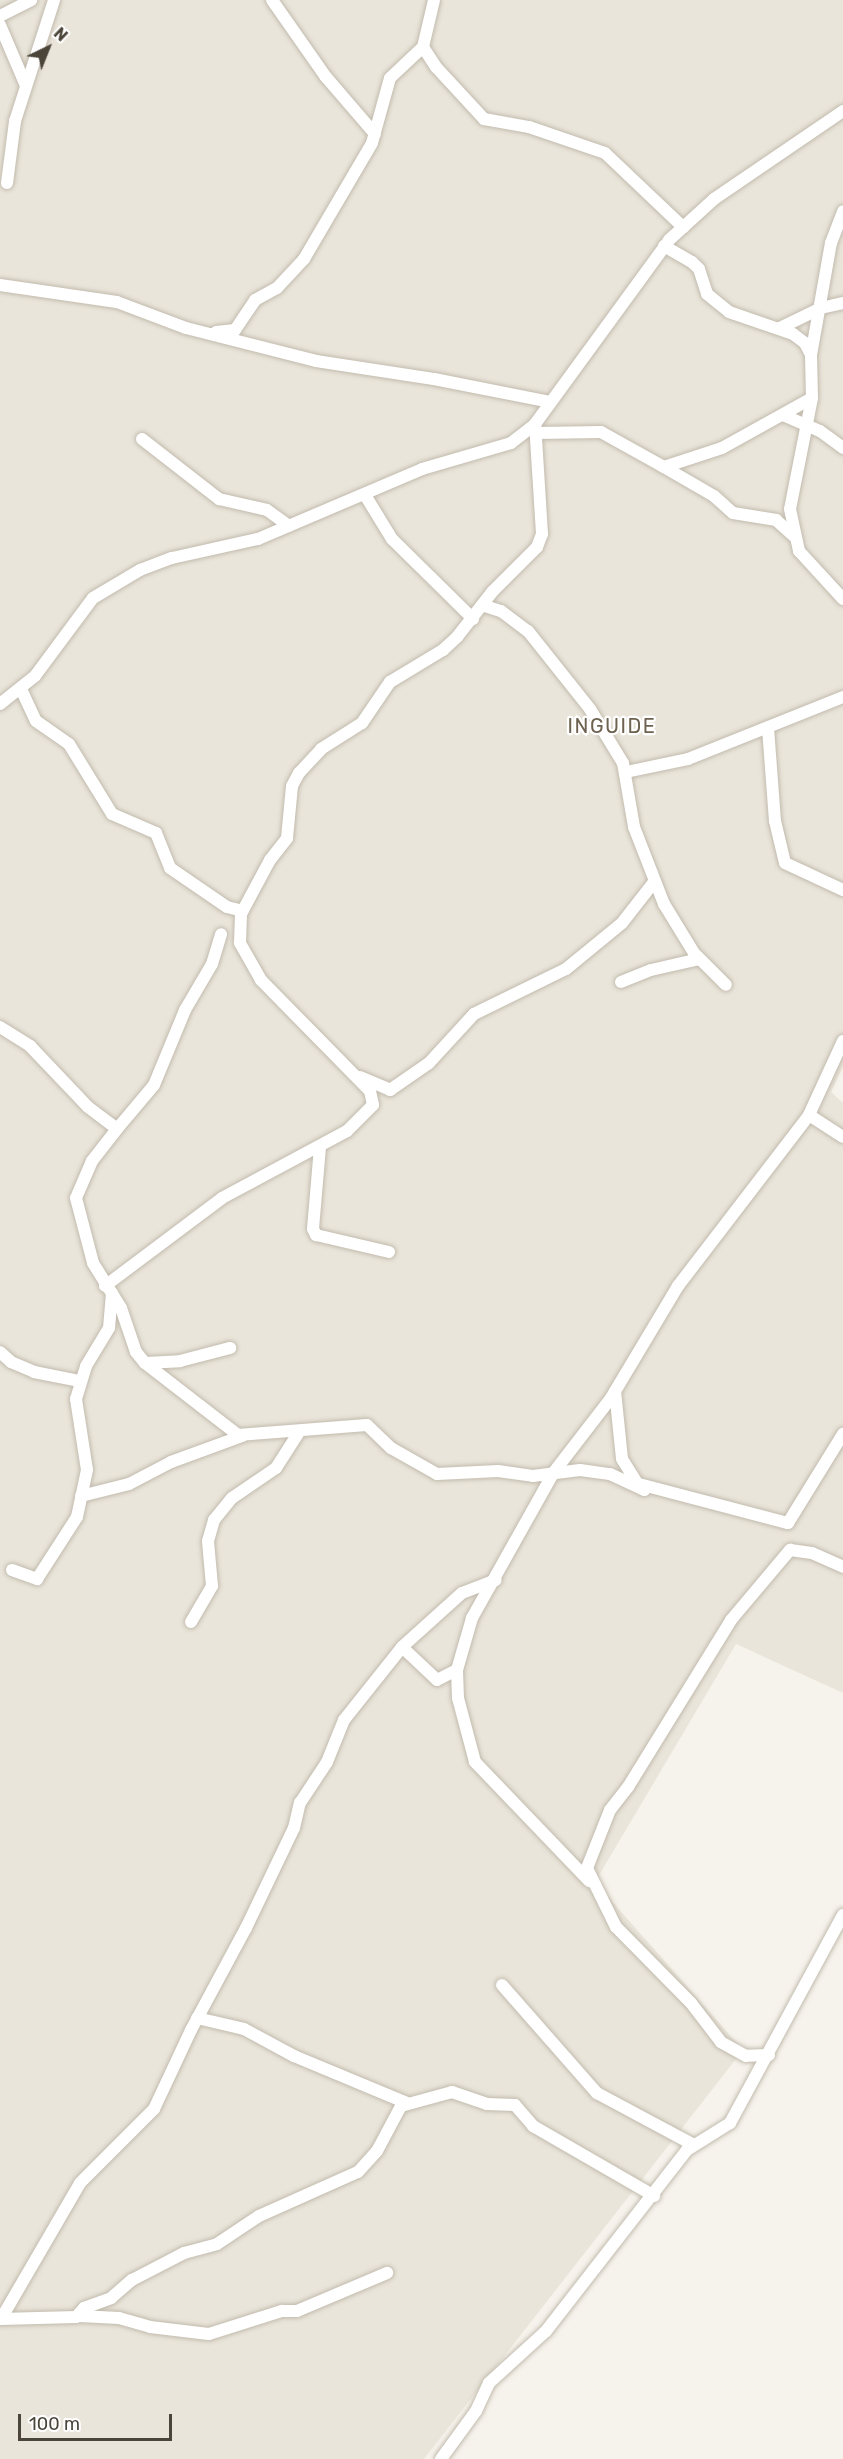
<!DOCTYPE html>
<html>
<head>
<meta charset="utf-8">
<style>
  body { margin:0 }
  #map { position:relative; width:843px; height:2459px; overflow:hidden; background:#f6f3ec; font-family:Rubik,sans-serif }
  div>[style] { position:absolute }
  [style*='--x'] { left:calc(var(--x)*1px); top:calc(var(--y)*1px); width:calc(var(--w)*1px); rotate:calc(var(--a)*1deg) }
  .residential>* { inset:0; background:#eae5da }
  .roads { filter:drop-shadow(0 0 2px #c2bbae) drop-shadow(0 0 2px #c2bbae) }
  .minor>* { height:12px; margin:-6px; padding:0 6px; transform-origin:6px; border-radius:6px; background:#fff }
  span { translate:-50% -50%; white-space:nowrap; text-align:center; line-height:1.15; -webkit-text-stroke:4.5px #fff; paint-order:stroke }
  .neighbourhood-label { font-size:20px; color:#6e6250; letter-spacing:1.5px }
  .north { position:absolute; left:18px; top:18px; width:60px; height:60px; -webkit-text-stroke:4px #fff; paint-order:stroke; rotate:43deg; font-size:16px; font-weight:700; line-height:24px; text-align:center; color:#4b4439 }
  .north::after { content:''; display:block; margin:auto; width:21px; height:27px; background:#4b4439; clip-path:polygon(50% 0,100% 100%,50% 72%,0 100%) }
  .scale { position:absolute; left:18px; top:2414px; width:154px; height:27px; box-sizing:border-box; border:3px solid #4b4439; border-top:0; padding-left:8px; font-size:18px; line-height:21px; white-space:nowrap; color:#4b4439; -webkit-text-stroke:4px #fff; paint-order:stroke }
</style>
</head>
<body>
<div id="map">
  <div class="residential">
    <i style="clip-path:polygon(0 0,843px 0,843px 1067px,831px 1092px,843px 1103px,843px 1693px,736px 1644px,595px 1882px,743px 2050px,424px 2459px,0 2459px)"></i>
  </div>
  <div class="roads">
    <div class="minor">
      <i style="--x:272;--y:0;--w:94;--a:55"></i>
      <i style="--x:326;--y:77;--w:75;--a:49.3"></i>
      <i style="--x:0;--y:16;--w:35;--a:-27"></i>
      <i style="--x:0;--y:25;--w:66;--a:66.9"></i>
      <i style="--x:423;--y:47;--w:24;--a:57"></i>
      <i style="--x:436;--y:67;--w:71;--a:47.3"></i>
      <i style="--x:484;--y:119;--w:46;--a:10.1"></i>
      <i style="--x:529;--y:127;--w:80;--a:18.9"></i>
      <i style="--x:605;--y:153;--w:108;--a:43.5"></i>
      <i style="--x:7;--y:183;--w:63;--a:-82.6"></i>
      <i style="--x:15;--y:121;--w:127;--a:-72.1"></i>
      <i style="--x:664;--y:246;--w:32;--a:30"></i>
      <i style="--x:692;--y:262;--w:10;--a:45"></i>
      <i style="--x:699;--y:269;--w:26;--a:72"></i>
      <i style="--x:707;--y:294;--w:28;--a:39"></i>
      <i style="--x:729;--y:312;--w:68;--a:19"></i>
      <i style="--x:793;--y:334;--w:15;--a:37"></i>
      <i style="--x:805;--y:343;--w:13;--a:63"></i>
      <i style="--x:811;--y:355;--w:43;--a:88.7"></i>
      <i style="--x:812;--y:398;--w:113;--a:101.2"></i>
      <i style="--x:790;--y:509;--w:43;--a:77.9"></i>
      <i style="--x:799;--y:551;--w:65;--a:47.5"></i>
      <i style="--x:0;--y:285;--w:118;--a:8.3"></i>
      <i style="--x:117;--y:302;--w:74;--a:20.6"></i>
      <i style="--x:186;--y:328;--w:134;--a:14.2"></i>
      <i style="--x:316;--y:361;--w:119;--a:8.7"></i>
      <i style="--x:434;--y:379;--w:118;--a:11.2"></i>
      <i style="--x:780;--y:328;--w:46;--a:-26"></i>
      <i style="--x:821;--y:308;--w:23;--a:-13"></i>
      <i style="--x:216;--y:332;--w:19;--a:-6"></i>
      <i style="--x:235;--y:330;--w:36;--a:-56"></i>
      <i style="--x:255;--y:300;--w:25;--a:-29"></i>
      <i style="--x:277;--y:288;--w:40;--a:-47"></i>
      <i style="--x:304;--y:259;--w:134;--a:-59.6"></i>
      <i style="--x:372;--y:143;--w:67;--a:-74.5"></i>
      <i style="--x:390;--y:78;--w:45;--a:-43.2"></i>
      <i style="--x:423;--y:47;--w:48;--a:-76.8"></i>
      <i style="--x:811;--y:355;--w:114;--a:-79.9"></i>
      <i style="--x:831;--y:243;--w:34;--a:-69"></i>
      <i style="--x:783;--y:415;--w:40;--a:23.4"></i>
      <i style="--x:820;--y:431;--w:29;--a:36"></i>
      <i style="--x:536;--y:433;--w:65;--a:-0.9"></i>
      <i style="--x:601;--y:432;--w:72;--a:29.1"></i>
      <i style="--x:664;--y:467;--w:61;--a:-18.1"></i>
      <i style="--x:722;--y:448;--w:103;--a:-29.1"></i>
      <i style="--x:142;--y:439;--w:98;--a:37.9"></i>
      <i style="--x:219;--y:499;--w:49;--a:12.9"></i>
      <i style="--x:267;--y:510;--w:27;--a:36"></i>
      <i style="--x:664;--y:467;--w:58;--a:30.1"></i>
      <i style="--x:714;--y:496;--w:25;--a:42"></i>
      <i style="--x:733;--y:513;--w:44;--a:9.2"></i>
      <i style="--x:776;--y:520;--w:24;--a:42"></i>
      <i style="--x:365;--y:495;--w:52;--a:58.5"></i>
      <i style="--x:392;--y:539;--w:114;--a:44.6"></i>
      <i style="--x:482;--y:605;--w:20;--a:18"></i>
      <i style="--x:501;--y:611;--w:34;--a:37"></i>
      <i style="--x:528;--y:631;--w:100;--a:51.5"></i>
      <i style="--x:590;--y:709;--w:63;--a:58.6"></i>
      <i style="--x:623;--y:763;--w:65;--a:80.2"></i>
      <i style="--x:634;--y:827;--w:83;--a:68.7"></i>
      <i style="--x:664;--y:904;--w:57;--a:58.5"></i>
      <i style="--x:694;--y:953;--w:45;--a:45"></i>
      <i style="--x:21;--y:689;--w:35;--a:65"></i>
      <i style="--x:36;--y:721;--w:40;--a:34.9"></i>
      <i style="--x:69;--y:744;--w:82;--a:58.4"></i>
      <i style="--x:112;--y:814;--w:48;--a:23.4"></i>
      <i style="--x:156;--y:833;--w:38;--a:68"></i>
      <i style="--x:170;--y:868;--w:69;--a:34.4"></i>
      <i style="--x:227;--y:907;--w:16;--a:14"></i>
      <i style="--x:0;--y:704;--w:45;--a:-38.7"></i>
      <i style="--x:35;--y:676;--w:97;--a:-53.4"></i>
      <i style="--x:93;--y:598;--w:55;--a:-30.8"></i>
      <i style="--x:140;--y:570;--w:34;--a:-21"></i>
      <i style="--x:172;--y:558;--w:88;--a:-12.5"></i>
      <i style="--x:258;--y:539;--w:178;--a:-23.1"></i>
      <i style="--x:422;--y:469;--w:93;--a:-16.3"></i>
      <i style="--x:511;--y:443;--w:31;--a:-38"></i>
      <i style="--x:535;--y:424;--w:228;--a:-53.9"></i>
      <i style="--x:669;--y:240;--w:61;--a:-42.3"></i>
      <i style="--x:714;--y:199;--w:156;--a:-34.3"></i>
      <i style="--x:768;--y:728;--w:93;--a:85.7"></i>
      <i style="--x:775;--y:821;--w:43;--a:76.6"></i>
      <i style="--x:785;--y:863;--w:64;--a:25"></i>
      <i style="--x:626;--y:772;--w:63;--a:-11.8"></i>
      <i style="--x:688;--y:759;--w:167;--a:-21.8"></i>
      <i style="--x:621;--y:982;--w:32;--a:-22"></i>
      <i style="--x:651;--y:970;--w:49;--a:-12.9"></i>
      <i style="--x:0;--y:1027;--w:36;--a:32"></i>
      <i style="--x:30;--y:1046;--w:84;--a:46.4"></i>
      <i style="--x:88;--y:1107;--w:36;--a:37"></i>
      <i style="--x:117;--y:1129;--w:57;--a:-49.9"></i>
      <i style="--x:154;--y:1085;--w:81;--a:-67.5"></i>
      <i style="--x:185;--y:1010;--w:53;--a:-59.6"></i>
      <i style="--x:212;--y:964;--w:31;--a:-73"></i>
      <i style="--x:843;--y:1041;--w:81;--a:114.7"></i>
      <i style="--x:809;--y:1115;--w:40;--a:32.9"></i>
      <i style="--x:360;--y:1077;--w:33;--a:23"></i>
      <i style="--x:390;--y:1090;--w:47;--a:-34.7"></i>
      <i style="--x:429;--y:1063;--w:67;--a:-47.4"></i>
      <i style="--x:474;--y:1014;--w:102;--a:-26.1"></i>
      <i style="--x:566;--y:969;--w:72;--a:-39.4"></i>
      <i style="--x:622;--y:923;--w:52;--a:-52"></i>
      <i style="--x:117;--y:1129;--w:41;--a:128"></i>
      <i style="--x:92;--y:1161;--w:40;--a:113.4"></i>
      <i style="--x:76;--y:1198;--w:67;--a:75.3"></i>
      <i style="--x:93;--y:1263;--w:53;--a:58.1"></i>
      <i style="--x:121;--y:1308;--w:46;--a:71.2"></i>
      <i style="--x:136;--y:1352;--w:14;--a:51"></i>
      <i style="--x:145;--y:1363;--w:118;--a:37.7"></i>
      <i style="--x:238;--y:1435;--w:129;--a:-4.4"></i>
      <i style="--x:367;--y:1425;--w:33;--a:44"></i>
      <i style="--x:391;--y:1448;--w:53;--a:29.5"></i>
      <i style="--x:437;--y:1474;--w:61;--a:-2.8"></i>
      <i style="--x:498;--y:1471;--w:35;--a:8"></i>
      <i style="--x:533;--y:1476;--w:47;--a:-7.3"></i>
      <i style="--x:580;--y:1470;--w:30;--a:8"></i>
      <i style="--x:610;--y:1474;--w:38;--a:25"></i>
      <i style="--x:320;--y:1147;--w:82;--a:94.9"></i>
      <i style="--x:313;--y:1229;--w:7;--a:63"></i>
      <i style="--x:316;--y:1235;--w:75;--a:13.1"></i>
      <i style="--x:105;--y:1286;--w:146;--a:-36.9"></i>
      <i style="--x:222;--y:1198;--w:142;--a:-28.2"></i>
      <i style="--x:347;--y:1131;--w:37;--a:-45"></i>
      <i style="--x:373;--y:1105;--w:14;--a:-102"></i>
      <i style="--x:370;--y:1091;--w:156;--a:-134.5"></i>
      <i style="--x:261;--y:980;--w:43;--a:-119.6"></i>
      <i style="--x:240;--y:943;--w:29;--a:-88"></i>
      <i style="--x:241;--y:914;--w:61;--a:-61.8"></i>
      <i style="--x:270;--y:860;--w:28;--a:-52"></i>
      <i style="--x:287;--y:838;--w:52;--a:-84.5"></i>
      <i style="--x:292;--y:786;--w:15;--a:-62"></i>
      <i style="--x:299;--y:773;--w:33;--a:-47"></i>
      <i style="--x:321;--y:749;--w:49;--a:-32.4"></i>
      <i style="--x:362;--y:723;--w:50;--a:-55.7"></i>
      <i style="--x:390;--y:682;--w:62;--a:-31.1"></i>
      <i style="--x:443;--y:650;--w:19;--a:-43"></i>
      <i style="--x:457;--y:637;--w:58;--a:-52"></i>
      <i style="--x:493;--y:591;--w:62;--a:-45"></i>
      <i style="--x:537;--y:547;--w:14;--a:-69"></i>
      <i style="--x:542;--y:534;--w:110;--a:-93.6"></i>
      <i style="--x:0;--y:1352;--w:15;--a:42"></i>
      <i style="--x:11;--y:1362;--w:25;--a:23"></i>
      <i style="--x:34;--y:1372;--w:47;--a:11.1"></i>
      <i style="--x:145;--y:1363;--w:35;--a:-3"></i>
      <i style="--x:180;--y:1361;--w:52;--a:-14.6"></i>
      <i style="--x:615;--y:1391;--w:68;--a:84.1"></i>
      <i style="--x:622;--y:1459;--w:28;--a:58"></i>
      <i style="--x:639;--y:1484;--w:154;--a:14.7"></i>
      <i style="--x:788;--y:1523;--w:105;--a:-58.3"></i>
      <i style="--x:81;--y:1496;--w:49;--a:-14"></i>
      <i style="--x:129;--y:1484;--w:47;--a:-27.6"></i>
      <i style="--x:171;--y:1462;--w:76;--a:-20.1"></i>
      <i style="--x:12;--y:1570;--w:27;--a:20"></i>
      <i style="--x:37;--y:1579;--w:74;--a:-57.2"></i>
      <i style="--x:77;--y:1517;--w:48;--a:-78"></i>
      <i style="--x:87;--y:1470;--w:72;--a:-98.8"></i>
      <i style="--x:76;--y:1399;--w:34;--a:-73"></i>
      <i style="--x:86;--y:1366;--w:44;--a:-58.8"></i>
      <i style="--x:109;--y:1328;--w:35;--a:-85"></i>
      <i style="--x:191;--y:1622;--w:42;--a:-59.7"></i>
      <i style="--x:212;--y:1586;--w:45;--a:-95.1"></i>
      <i style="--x:208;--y:1541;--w:22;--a:-74"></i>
      <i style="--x:214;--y:1520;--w:28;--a:-51"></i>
      <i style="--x:232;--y:1498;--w:53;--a:-34.3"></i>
      <i style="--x:276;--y:1468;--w:43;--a:-57.4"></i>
      <i style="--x:402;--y:1647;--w:81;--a:-42"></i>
      <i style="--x:462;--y:1593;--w:36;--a:-21"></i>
      <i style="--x:457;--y:1670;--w:28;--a:88"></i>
      <i style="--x:458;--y:1698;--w:66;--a:75.1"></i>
      <i style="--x:475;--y:1762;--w:165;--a:46.2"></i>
      <i style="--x:502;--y:1985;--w:144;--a:48.7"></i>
      <i style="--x:597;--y:2093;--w:108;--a:28.2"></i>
      <i style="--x:197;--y:2018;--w:48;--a:13.2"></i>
      <i style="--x:244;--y:2029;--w:57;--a:28.4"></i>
      <i style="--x:294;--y:2056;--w:122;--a:22.6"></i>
      <i style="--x:769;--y:2055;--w:23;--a:178"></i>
      <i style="--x:746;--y:2056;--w:29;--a:-151"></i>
      <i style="--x:721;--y:2042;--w:49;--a:-127.6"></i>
      <i style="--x:691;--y:2003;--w:107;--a:-134.6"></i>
      <i style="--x:616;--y:1927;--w:66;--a:-116.2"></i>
      <i style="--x:587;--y:1868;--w:62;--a:-68.4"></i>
      <i style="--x:610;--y:1810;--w:29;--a:-52"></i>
      <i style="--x:628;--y:1787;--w:196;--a:-58.3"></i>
      <i style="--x:731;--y:1620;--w:92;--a:-49.9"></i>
      <i style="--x:790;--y:1550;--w:22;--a:8"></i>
      <i style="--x:812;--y:1553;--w:34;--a:24"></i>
      <i style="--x:79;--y:2316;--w:40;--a:2.9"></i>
      <i style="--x:119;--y:2318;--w:32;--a:16"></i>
      <i style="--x:150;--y:2327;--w:59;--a:6.8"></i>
      <i style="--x:209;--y:2334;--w:77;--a:-17.5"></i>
      <i style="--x:282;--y:2311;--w:15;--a:0"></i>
      <i style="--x:297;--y:2311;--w:98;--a:-22.9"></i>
      <i style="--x:0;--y:2319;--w:76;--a:-1.5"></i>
      <i style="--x:76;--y:2317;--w:12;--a:-48"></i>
      <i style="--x:84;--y:2308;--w:29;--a:-20"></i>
      <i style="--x:111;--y:2298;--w:28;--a:-41"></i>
      <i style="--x:132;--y:2280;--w:59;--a:-27.4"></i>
      <i style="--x:184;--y:2253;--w:34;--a:-15"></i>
      <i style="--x:217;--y:2244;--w:50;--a:-33.7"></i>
      <i style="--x:259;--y:2216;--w:108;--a:-24"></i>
      <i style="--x:358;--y:2172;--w:28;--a:-48"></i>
      <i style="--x:377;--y:2151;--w:51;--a:-61.9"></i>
      <i style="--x:401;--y:2106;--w:53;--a:-15.4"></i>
      <i style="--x:452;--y:2092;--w:37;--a:19"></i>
      <i style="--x:487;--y:2104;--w:28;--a:2"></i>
      <i style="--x:515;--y:2105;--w:28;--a:49"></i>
      <i style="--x:533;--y:2126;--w:140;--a:30"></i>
      <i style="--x:1;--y:2319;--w:157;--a:-59.8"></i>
      <i style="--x:80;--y:2183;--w:105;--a:-45"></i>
      <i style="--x:154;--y:2109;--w:87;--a:-64.9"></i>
      <i style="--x:191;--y:2030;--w:116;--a:-61.7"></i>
      <i style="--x:246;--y:1928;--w:111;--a:-64.4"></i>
      <i style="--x:294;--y:1828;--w:26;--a:-77"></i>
      <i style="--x:300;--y:1803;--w:49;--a:-56.6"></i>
      <i style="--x:327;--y:1762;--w:45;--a:-68"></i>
      <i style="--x:344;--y:1720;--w:93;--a:-51.5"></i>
      <i style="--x:402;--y:1647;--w:48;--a:43.3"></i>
      <i style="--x:437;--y:1680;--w:22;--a:-27"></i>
      <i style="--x:457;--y:1670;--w:54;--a:-73.9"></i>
      <i style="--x:472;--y:1618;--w:167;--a:-60.7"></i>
      <i style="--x:554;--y:1472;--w:93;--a:-52.4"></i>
      <i style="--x:611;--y:1398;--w:131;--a:-59.1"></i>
      <i style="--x:678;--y:1286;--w:215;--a:-52.5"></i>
      <i style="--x:441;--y:2459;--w:59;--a:-53.9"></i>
      <i style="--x:476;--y:2411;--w:31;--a:-65"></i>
      <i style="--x:489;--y:2383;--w:77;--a:-42.4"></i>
      <i style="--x:546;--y:2331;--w:229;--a:-52.1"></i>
      <i style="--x:687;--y:2150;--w:51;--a:-32.1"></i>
      <i style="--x:730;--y:2123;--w:237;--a:-61.5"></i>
    </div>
  </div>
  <div class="neighbourhood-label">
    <span style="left:612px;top:726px">INGUIDE</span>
  </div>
  <div class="north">N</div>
  <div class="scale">100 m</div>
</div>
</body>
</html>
